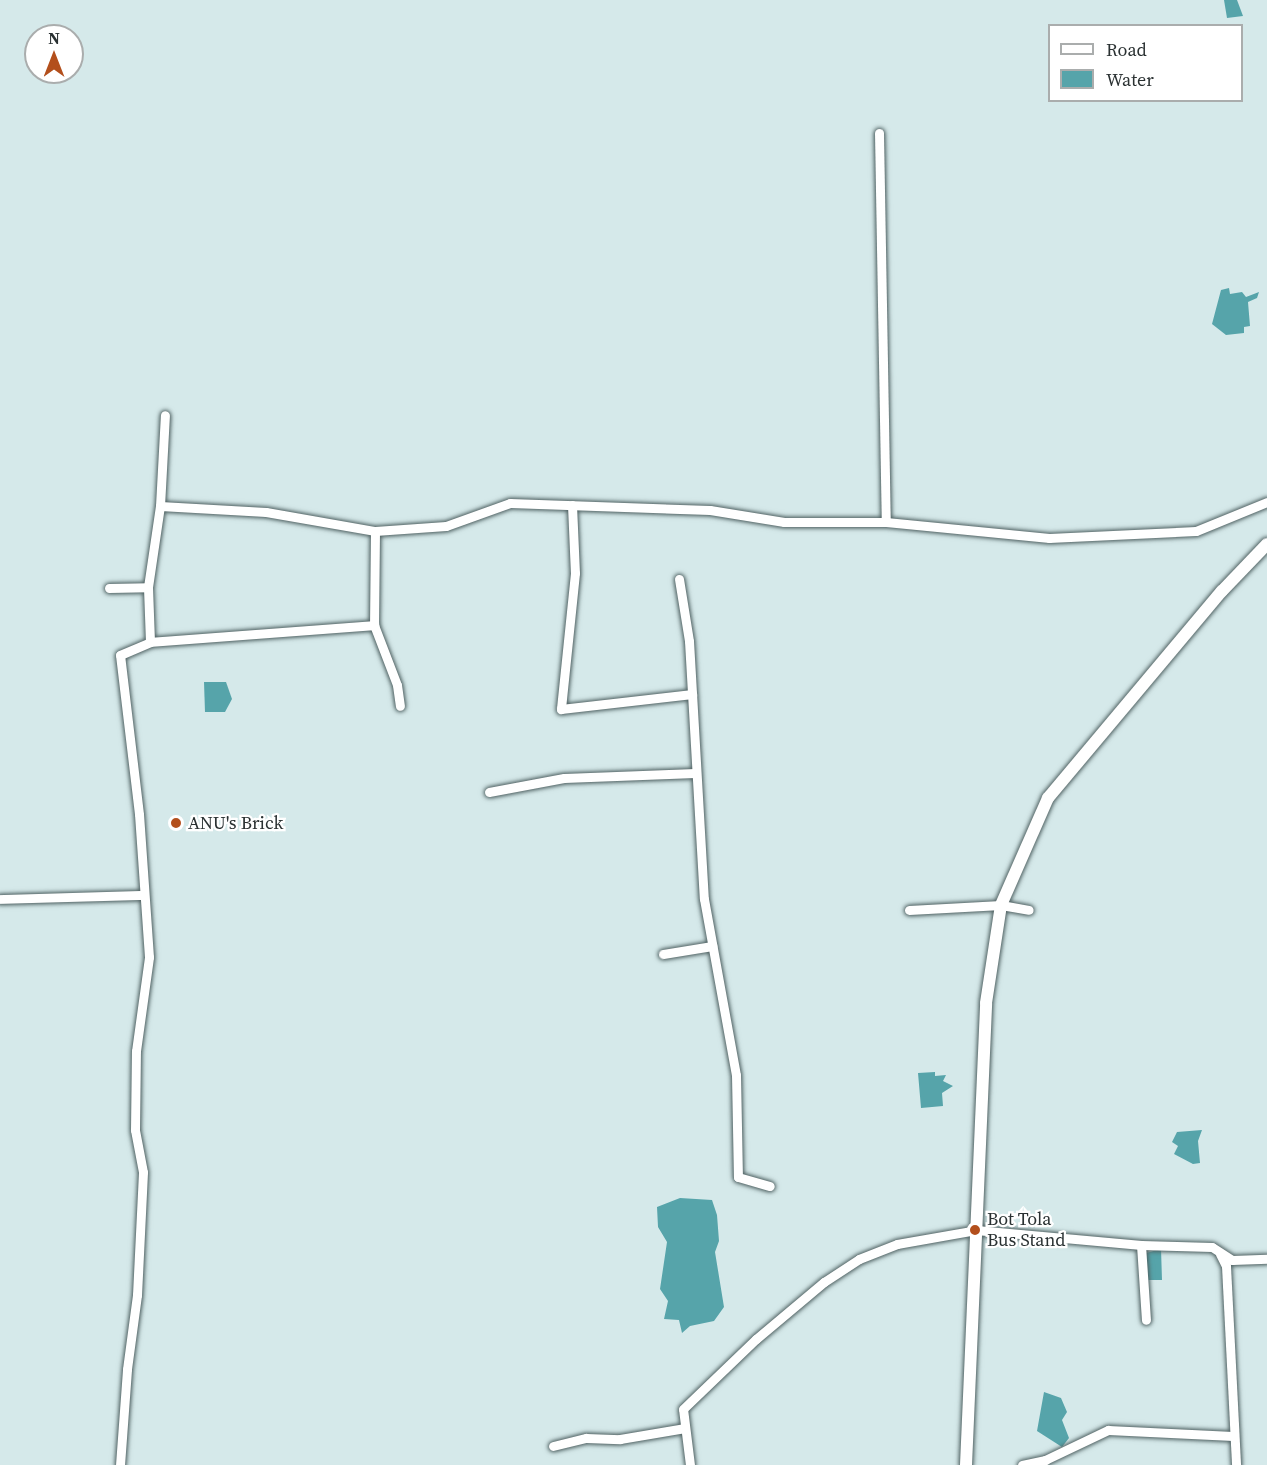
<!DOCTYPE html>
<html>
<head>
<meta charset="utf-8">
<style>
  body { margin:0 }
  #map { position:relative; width:1267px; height:1465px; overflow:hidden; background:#d5e9ea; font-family:"Source Serif 4",serif }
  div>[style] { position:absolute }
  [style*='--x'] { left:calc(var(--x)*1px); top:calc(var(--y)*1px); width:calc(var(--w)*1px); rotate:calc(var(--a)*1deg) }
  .water>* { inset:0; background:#56a4aa }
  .roads { filter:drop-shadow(0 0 2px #506263) drop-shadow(0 0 2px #506263) }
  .minor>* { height:9px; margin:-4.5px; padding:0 4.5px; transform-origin:4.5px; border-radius:4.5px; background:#fff }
  .major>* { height:12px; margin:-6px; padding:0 6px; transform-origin:6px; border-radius:6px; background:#fff }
  .dots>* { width:16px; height:16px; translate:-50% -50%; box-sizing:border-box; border:3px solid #fff; border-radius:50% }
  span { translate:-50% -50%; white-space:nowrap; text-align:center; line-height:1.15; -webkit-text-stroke:4.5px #fff; paint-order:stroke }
  .poi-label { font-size:18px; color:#2a3132 }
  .left { translate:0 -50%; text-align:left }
  .legend { position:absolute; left:1048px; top:24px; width:195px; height:78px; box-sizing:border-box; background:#fff; border:2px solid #aaadad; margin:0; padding:8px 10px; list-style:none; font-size:18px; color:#2a3132 }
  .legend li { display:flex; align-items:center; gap:12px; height:30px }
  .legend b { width:30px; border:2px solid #aaadad }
  .north { position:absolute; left:24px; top:24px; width:60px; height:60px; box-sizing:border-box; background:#fff; border:2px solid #aaadad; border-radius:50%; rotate:0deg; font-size:16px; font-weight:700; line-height:24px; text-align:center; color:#2a3132 }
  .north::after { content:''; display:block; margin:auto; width:21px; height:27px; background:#b34f1c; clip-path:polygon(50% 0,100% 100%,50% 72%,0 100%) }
</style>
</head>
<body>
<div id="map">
  <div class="water">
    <i style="clip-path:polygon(1224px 0,1237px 0,1243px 16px,1227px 18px)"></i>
    <i style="clip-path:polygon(1229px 288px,1230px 294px,1242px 292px,1246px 297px,1259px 292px,1257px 298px,1248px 302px,1250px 326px,1244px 327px,1244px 333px,1226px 335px,1212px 324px,1221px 290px)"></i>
    <i style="clip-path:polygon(204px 682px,226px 682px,232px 699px,225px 712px,205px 712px)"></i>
    <i style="clip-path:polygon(935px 1072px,935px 1076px,946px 1075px,943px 1081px,953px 1086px,942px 1093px,943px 1106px,921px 1108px,918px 1073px)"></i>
    <i style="clip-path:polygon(1202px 1130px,1198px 1141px,1200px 1163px,1193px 1164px,1174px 1154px,1178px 1146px,1172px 1142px,1177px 1132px)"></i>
    <i style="clip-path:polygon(680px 1198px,712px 1200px,717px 1215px,719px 1241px,715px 1252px,724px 1307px,714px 1321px,690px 1326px,682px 1333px,679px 1320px,664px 1319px,668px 1301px,660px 1289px,667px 1242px,658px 1227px,657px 1207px)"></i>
    <i style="clip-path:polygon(1161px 1249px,1162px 1280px,1148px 1280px,1146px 1253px)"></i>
    <i style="clip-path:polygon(1044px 1392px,1061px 1398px,1067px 1412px,1062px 1420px,1069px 1438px,1062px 1447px,1037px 1431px)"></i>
  </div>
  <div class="roads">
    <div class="minor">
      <i style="--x:879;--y:133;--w:389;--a:89"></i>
      <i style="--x:572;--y:505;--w:68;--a:87.5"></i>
      <i style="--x:575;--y:573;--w:137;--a:95.9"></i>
      <i style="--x:561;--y:709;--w:132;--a:-6.5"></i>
      <i style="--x:160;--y:506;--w:106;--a:3.2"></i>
      <i style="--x:266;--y:512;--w:111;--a:9.9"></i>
      <i style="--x:375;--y:531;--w:71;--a:-4"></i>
      <i style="--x:446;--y:526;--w:68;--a:-19.8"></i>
      <i style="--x:510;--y:503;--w:200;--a:2"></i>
      <i style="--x:710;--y:510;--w:75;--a:9.2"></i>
      <i style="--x:784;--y:522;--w:102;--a:0"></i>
      <i style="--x:886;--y:522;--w:164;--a:5.6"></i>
      <i style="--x:1049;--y:538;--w:147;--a:-2.7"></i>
      <i style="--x:1196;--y:531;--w:77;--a:-22.2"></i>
      <i style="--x:375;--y:531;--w:94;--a:90.6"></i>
      <i style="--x:374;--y:625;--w:64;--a:69"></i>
      <i style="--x:397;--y:685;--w:21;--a:82"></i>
      <i style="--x:679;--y:579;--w:63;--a:80.8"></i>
      <i style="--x:689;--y:641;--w:258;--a:86.7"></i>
      <i style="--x:704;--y:899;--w:179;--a:79.7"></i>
      <i style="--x:736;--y:1075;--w:102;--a:88.9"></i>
      <i style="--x:738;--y:1177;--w:33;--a:16"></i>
      <i style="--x:109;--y:588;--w:39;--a:-1"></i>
      <i style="--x:150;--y:642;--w:55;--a:-92.1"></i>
      <i style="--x:148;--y:587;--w:82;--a:-81.6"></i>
      <i style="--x:160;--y:506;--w:91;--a:-86.9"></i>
      <i style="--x:489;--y:792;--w:76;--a:-10.6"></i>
      <i style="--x:564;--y:778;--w:131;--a:-2.2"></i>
      <i style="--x:0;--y:899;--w:144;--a:-1.6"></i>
      <i style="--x:909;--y:910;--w:92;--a:-3.1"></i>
      <i style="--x:1001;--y:905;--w:28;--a:10"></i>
      <i style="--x:663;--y:954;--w:50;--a:-9.3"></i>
      <i style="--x:1141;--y:1245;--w:75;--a:86.2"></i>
      <i style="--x:1220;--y:1254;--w:13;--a:63"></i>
      <i style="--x:1226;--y:1266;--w:199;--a:87.1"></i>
      <i style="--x:553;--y:1446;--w:34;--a:-14"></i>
      <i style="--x:586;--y:1438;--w:34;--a:2"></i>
      <i style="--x:620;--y:1439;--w:66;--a:-9.6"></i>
      <i style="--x:120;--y:1465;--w:96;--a:-85.8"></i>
      <i style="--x:127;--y:1369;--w:75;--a:-82.3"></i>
      <i style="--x:137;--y:1295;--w:123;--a:-87.2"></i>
      <i style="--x:143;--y:1172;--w:43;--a:-100.8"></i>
      <i style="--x:135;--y:1130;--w:79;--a:-89.3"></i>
      <i style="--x:136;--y:1051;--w:95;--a:-82.1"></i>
      <i style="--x:149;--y:957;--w:143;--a:-94"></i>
      <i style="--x:139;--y:814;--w:160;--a:-96.8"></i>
      <i style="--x:120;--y:655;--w:33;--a:-23"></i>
      <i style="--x:150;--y:642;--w:225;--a:-4.3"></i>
      <i style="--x:690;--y:1465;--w:56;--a:-97.1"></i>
      <i style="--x:683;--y:1409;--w:101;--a:-43.8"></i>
      <i style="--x:756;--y:1339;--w:89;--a:-40"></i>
      <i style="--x:824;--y:1282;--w:42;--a:-33.3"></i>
      <i style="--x:859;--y:1259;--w:41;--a:-21.5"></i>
      <i style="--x:897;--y:1244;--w:80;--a:-10"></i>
      <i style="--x:976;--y:1230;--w:166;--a:5.2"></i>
      <i style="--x:1141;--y:1245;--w:71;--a:1.6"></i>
      <i style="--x:1212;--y:1247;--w:24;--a:33"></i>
      <i style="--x:1232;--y:1260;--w:35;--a:-2"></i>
      <i style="--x:1022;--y:1465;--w:24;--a:-12"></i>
      <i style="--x:1045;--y:1460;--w:70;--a:-25.5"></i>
      <i style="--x:1108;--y:1430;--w:125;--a:2.7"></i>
    </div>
    <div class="major">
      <i style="--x:966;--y:1465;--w:462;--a:-87.5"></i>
      <i style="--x:986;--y:1003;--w:99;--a:-81.3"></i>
      <i style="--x:1001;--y:905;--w:117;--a:-66.3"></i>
      <i style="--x:1048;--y:798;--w:270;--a:-50"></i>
      <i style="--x:1222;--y:591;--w:65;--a:-46.2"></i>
    </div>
  </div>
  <div class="dots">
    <i style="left:176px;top:823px;background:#b34f1c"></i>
    <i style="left:975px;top:1230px;background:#b34f1c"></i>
  </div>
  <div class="poi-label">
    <span class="left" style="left:188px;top:823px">ANU's Brick</span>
    <span class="left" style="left:987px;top:1230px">Bot Tola<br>Bus Stand</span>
  </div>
  <ul class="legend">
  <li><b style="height:8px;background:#fff"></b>Road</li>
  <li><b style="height:16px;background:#56a4aa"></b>Water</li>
  </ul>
  <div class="north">N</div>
</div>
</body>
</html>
